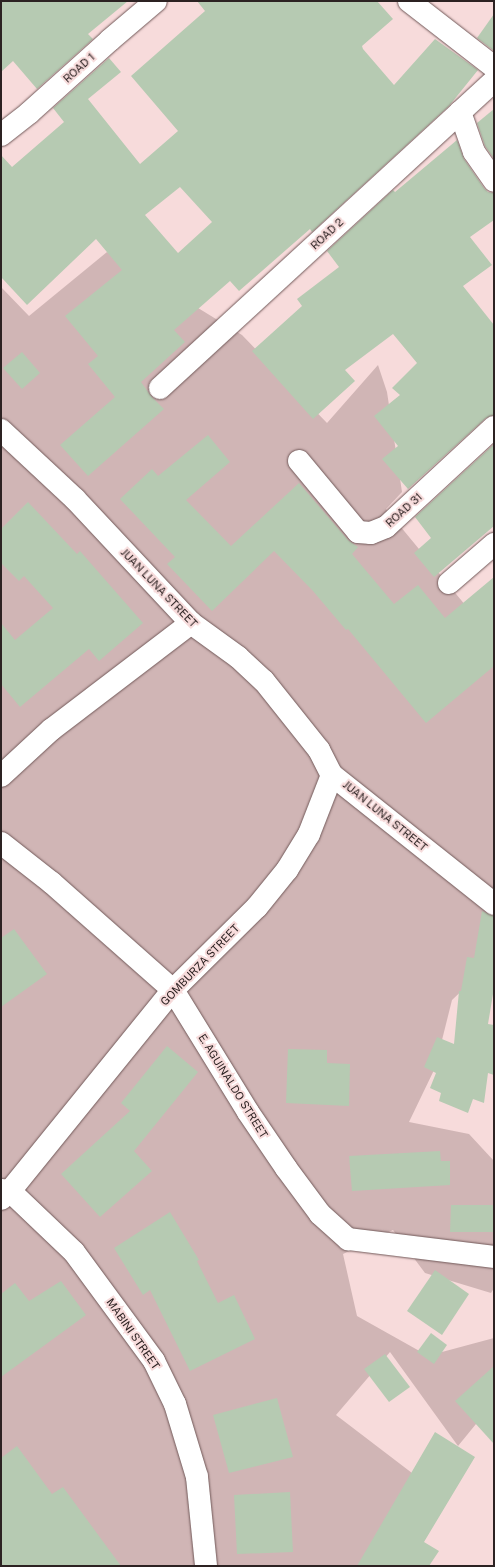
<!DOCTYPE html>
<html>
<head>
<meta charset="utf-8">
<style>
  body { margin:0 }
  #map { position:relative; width:495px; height:1567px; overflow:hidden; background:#f7dbdb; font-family:"Public Sans",sans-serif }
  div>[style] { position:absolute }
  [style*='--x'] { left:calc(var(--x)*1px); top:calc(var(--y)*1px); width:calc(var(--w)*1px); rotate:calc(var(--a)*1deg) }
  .green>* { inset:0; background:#d0b5b5 }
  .building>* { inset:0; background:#b6cab2 }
  .roads { filter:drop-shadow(0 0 1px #715959) drop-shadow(0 0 1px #715959) }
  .minor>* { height:22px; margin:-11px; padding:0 11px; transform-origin:11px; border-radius:11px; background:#fff }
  span { translate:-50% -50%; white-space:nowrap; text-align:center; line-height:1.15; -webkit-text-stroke:4px #f7dbdb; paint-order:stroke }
  .street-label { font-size:11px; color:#2c2222 }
  .frame { position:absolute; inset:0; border:2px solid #2c2222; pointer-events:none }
</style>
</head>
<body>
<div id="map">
  <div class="green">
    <i style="clip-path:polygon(107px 252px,242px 335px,327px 423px,378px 365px,387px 392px,402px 492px,386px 509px,494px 640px,494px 960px,452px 1000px,435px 1068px,409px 1122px,469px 1134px,494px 1161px,494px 1288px,491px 1293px,425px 1273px,393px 1230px,343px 1254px,357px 1316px,423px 1353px,442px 1352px,494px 1338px,494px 1402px,458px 1446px,390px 1352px,336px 1415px,429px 1486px,380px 1566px,1px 1566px,1px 287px,29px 316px)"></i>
  </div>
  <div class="building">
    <i style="clip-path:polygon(1px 1px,128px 1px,88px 34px,93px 39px,37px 89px,13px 61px,1px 72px)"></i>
    <i style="clip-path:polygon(evenodd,197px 1px,377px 1px,393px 19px,362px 46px,363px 49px,394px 85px,435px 39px,478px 70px,449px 106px,312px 232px,310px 229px,239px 291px,230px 281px,174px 330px,185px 342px,141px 382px,151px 396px,164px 409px,88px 476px,60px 445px,115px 397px,88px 364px,98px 356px,65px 316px,122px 270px,96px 239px,27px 305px,1px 277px,1px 155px,12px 167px,64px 122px,53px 108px,109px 58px,121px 72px,88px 99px,140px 164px,178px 131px,131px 76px,205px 11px,197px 1px,180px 187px,212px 222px,178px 253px,145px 215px,180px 187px)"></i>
    <i style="clip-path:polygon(494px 14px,494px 51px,477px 38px)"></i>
    <i style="clip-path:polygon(494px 109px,494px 159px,485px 146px,477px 123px)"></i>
    <i style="clip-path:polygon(457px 140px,464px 159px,484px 188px,488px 192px,494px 193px,494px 220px,470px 237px,492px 265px,463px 286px,494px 325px,494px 415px,486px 418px,408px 489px,382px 459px,398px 446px,374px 416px,400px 395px,392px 388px,417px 363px,393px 334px,345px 370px,355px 381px,313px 419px,252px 351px,302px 306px,297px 299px,339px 267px,327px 251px,393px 190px,395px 192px)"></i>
    <i style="clip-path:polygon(22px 352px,40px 373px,22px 389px,3px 368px)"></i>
    <i style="clip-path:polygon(208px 435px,230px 462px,186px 500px,231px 546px,299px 483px,348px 540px,358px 547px,352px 554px,394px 604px,418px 585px,445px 618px,494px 577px,494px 666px,426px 723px,348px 629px,346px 630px,313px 591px,274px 551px,212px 611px,167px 564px,175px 557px,120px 499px,152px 469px,158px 476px)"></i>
    <i style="clip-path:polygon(494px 444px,494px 526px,434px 577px,414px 553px,431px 538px,415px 517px)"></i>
    <i style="clip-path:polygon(28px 502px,77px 554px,80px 551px,143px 623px,99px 661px,89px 649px,20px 707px,1px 684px,1px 623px,15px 640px,53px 608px,24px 576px,19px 581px,1px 563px,1px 529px)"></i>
    <i style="clip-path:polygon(482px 911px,494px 916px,494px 988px,488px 1024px,494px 1025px,494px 1075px,488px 1073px,484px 1103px,473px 1099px,468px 1113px,439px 1101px,441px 1093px,430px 1088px,436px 1073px,424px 1067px,437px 1037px,454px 1044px,459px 991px,461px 991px,467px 957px,474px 958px)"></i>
    <i style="clip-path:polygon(14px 929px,47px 974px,1px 1007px,1px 938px)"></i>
    <i style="clip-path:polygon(167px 1046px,198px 1072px,134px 1151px,152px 1171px,100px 1217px,61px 1174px,130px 1111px,121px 1103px)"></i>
    <i style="clip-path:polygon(288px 1049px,327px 1050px,327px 1063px,350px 1064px,349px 1106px,286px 1103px)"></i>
    <i style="clip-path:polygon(440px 1151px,441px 1161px,450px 1161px,450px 1185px,352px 1191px,349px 1156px)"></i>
    <i style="clip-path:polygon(451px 1205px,494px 1205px,494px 1232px,450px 1232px)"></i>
    <i style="clip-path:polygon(170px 1212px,199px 1260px,197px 1261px,218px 1303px,234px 1295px,255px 1339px,190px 1371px,150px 1290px,143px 1295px,114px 1248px)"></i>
    <i style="clip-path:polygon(435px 1270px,469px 1294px,442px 1335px,407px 1311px)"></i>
    <i style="clip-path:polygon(61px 1281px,86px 1315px,1px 1377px,1px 1294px,15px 1283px,29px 1301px)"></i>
    <i style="clip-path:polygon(431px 1333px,447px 1345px,434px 1364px,417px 1352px)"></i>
    <i style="clip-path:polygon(385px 1354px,410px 1387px,389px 1402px,364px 1369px)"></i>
    <i style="clip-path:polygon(494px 1366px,494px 1444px,455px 1401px)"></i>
    <i style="clip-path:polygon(277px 1398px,293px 1457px,229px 1473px,213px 1415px)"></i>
    <i style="clip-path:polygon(435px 1432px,475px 1457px,424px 1542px,439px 1551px,429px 1566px,357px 1566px)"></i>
    <i style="clip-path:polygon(17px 1446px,52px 1494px,63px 1487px,121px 1566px,1px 1566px,1px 1458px)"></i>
    <i style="clip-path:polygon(290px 1492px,293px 1552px,237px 1554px,234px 1495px)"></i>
  </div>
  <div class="roads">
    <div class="minor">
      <i style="--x:409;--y:1;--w:108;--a:37.8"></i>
      <i style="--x:460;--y:112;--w:42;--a:70.7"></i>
      <i style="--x:474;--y:152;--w:35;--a:55"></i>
      <i style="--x:1;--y:135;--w:36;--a:-38"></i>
      <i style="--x:29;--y:113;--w:109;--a:-42"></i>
      <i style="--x:110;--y:40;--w:60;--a:-40.3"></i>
      <i style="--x:160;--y:388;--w:454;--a:-42.6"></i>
      <i style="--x:1;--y:430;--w:101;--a:43"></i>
      <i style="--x:75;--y:499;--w:170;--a:46.9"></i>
      <i style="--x:191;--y:623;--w:58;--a:35.9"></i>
      <i style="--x:238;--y:657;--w:35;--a:43"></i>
      <i style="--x:264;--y:681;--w:88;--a:51.4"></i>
      <i style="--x:319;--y:750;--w:28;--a:63"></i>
      <i style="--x:332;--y:775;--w:207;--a:38.5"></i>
      <i style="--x:299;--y:461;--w:92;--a:50.3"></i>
      <i style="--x:358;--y:532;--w:13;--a:4"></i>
      <i style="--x:371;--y:533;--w:16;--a:-22"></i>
      <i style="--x:386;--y:527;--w:147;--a:-42.8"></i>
      <i style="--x:449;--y:583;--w:60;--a:-40.9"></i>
      <i style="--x:1;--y:776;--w:69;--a:-42.7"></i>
      <i style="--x:52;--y:729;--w:175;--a:-37.3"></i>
      <i style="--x:1;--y:843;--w:65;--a:38.1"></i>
      <i style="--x:52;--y:883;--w:162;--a:41.5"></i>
      <i style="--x:173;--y:990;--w:143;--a:58.4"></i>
      <i style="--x:248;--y:1112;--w:68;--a:55.8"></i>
      <i style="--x:286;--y:1168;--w:57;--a:53.5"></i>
      <i style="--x:320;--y:1214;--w:38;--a:42"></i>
      <i style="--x:348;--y:1239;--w:147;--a:7"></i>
      <i style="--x:1;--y:1190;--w:9;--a:6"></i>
      <i style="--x:10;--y:1191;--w:88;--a:43.6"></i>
      <i style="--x:74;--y:1252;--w:135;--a:53.7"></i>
      <i style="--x:154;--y:1361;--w:48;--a:64"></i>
      <i style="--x:175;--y:1404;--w:76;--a:73.2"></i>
      <i style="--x:197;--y:1477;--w:89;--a:84.2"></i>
      <i style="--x:1;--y:1199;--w:12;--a:-42"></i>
      <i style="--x:10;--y:1191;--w:259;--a:-51"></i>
      <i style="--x:173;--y:990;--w:118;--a:-44.7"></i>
      <i style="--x:257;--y:907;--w:48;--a:-51"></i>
      <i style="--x:287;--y:870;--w:42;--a:-58.6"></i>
      <i style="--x:309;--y:834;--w:63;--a:-68.7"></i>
    </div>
  </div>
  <div class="street-label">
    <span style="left:79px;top:68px;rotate:-42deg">ROAD 1</span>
    <span style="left:327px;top:234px;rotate:-43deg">ROAD 2</span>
    <span style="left:404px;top:510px;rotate:-42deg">ROAD 31</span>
    <span style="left:159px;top:588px;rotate:46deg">JUAN LUNA STREET</span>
    <span style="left:385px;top:816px;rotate:39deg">JUAN LUNA STREET</span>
    <span style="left:200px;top:965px;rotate:-46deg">GOMBURZA STREET</span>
    <span style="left:233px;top:1086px;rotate:58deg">E. AGUINALDO STREET</span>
    <span style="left:133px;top:1334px;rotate:55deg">MABINI STREET</span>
  </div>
  <div class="frame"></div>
</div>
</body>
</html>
